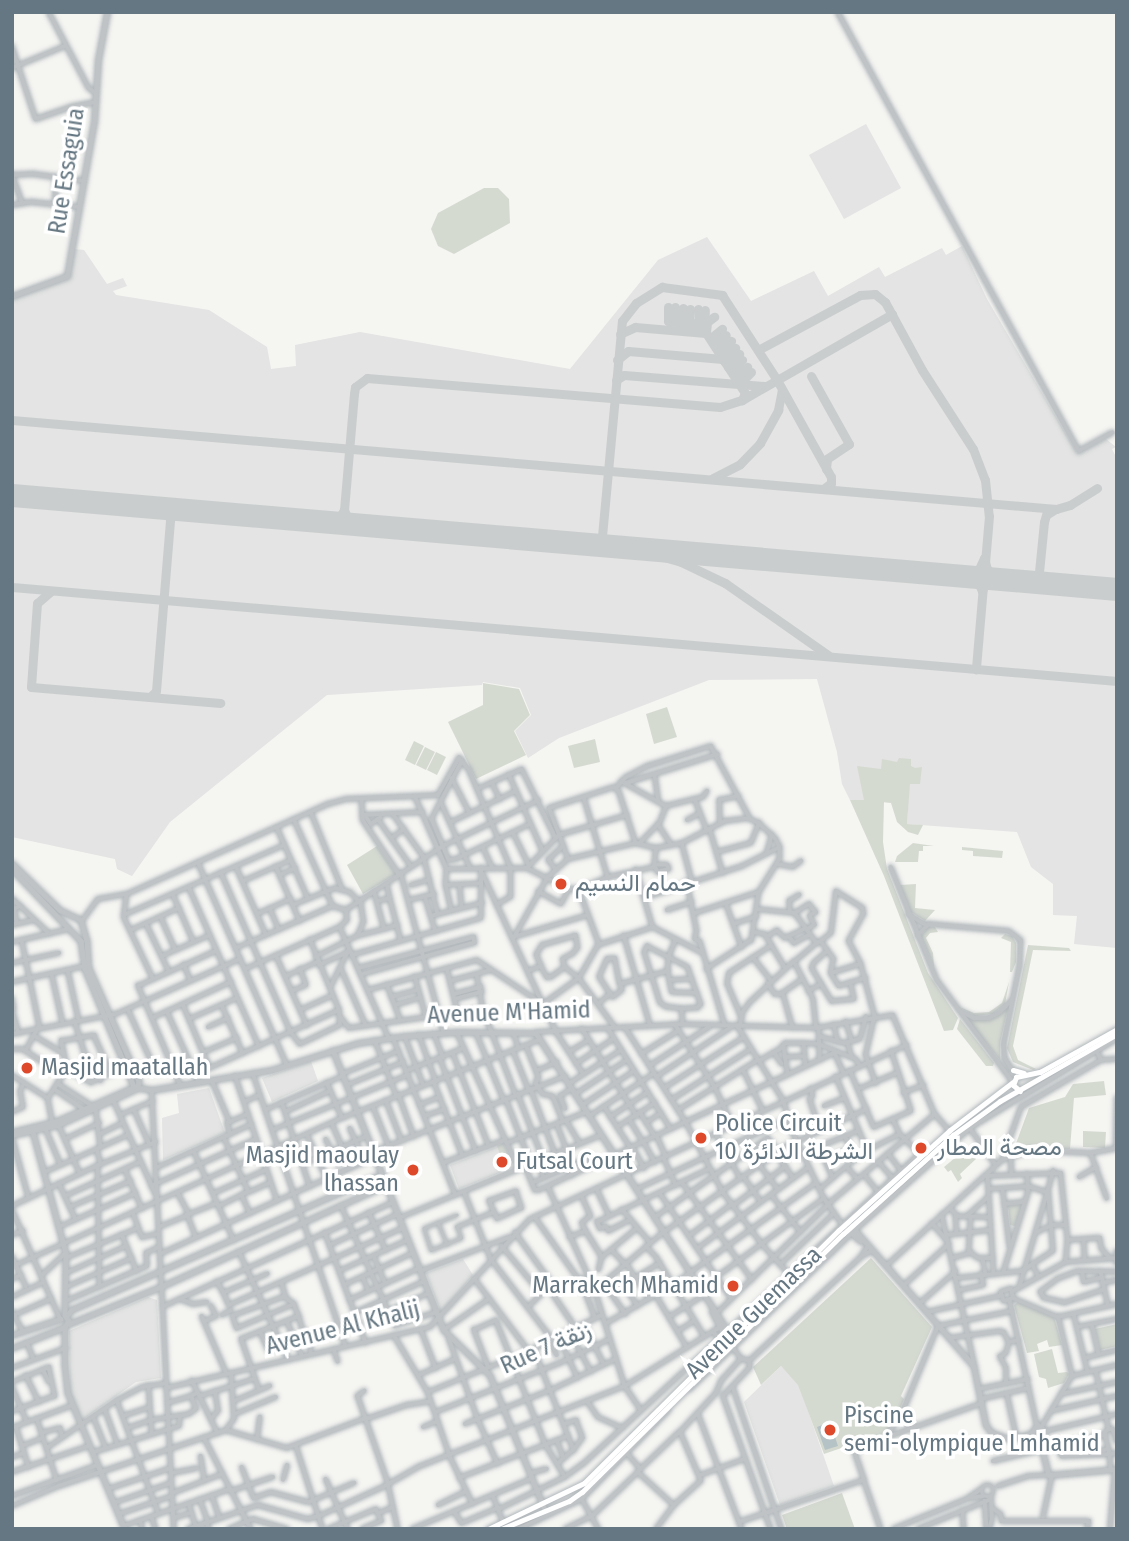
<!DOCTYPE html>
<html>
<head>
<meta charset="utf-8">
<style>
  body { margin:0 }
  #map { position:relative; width:1129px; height:1541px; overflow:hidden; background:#f5f5f2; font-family:"Fira Sans Condensed",Vazirmatn,sans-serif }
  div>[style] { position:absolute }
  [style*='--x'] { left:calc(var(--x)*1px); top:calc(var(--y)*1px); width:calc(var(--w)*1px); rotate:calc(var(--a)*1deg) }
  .built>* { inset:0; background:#e3e4e3 }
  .green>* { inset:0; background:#d5dad1 }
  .water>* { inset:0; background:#b5c2c6 }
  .taxiway>* { height:9px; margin:-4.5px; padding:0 4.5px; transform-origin:4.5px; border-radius:4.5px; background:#cacdce }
  .runway>* { height:23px; margin:-11.5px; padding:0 11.5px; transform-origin:11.5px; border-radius:11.5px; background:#cacdce }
  .roads { filter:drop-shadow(0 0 2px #b1b7bb) drop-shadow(0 0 2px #b1b7bb) }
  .pedestrian>* { height:2.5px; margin:-1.25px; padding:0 1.25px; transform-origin:1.25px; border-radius:1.25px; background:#bfc3c6 }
  .minor>* { height:3.5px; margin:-1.75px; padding:0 1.75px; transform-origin:1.75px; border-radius:1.75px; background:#bfc3c6 }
  .minor>.ring { margin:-1.75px; padding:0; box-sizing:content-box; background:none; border:3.5px solid #bfc3c6; border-radius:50% }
  .tertiary>* { height:4.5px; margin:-2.25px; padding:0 2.25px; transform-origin:2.25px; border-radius:2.25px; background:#bfc3c6 }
  .secondary>* { height:5px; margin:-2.5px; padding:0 2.5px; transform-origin:2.5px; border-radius:2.5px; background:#fff }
  .dots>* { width:19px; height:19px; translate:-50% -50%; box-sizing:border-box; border:4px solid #fff; border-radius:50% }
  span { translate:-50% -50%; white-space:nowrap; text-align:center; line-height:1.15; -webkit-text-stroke:7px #fff; paint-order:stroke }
  .street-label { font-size:24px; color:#657782 }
  .poi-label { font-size:24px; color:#657782 }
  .left { translate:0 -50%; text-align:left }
  .right { translate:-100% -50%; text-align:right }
  .frame { position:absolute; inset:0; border:14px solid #657782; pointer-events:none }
</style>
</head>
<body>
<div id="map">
  <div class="built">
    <i style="clip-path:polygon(866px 124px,901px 188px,844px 219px,809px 155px)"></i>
    <i style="clip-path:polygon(707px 237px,751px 301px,814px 271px,828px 296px,879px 267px,885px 277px,942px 248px,946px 255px,962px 246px,987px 299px,1077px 453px,1106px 439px,1116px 447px,1112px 449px,1117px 459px,1117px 948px,1074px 944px,1077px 916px,1053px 915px,1053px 884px,1031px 867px,1017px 832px,907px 824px,908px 804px,850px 800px,842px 784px,837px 752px,817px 679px,709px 680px,559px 738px,528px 758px,515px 731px,531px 715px,520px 688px,483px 682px,482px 685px,327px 695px,170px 822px,132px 876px,117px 869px,115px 859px,12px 837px,12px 298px,69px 278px,74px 249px,84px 250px,107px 284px,123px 278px,127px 286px,113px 291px,116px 295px,209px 310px,267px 347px,271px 369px,296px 366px,295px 345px,360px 332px,570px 369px,658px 260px)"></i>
    <i style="clip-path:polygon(311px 1061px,318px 1081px,272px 1102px,262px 1078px)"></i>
    <i style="clip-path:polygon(209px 1088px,225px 1133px,163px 1160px,162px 1118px,179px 1113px,177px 1094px)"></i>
    <i style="clip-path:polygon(507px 1143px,514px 1167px,459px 1189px,450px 1165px)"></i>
    <i style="clip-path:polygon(463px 1259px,473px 1275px,441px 1313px,426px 1273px)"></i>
    <i style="clip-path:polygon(148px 1297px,157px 1300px,161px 1378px,136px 1382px,82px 1420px,70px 1393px,69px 1331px)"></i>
    <i style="clip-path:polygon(781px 1366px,799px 1385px,834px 1486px,780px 1505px,744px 1402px)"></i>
  </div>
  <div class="green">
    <i style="clip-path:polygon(484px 188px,498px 188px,509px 199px,510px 223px,454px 254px,438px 246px,431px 229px,438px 213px)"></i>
    <i style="clip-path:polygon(483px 683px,519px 689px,530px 715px,514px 731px,526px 755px,476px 779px,448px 722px,483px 705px)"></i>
    <i style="clip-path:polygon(667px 707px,677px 737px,654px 744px,646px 714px)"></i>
    <i style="clip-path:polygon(595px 739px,600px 762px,574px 768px,568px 746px)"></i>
    <i style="clip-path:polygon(414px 741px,424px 746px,415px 765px,405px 760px)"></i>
    <i style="clip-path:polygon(425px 747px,435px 752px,426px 770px,416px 765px)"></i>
    <i style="clip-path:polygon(436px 752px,446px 757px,437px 775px,427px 770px)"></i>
    <i style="clip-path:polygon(899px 758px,911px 759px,911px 766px,915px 768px,922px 767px,920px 784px,910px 784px,907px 824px,923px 825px,918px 835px,908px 832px,897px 822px,891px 803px,884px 802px,883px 842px,887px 869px,928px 973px,958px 1018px,953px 1030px,944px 1031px,884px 876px,850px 800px,864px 800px,857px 766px,881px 769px,882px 759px,897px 762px)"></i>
    <i style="clip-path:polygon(913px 843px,934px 846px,923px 846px,923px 851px,919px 851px,918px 862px,895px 862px,897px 856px)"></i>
    <i style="clip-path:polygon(377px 846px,396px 874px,363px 894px,347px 865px)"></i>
    <i style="clip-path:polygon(962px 847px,1003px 851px,1002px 858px,973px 856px,973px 851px,962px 850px)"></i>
    <i style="clip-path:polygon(916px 884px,915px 908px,935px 910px,925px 921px,911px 912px,900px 885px)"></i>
    <i style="clip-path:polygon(928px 927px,935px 927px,938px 932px,930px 933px,926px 938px,933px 953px,934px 967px,921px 936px)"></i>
    <i style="clip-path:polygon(1005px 934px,1012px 936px,1016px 943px,1016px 962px,1012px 972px,1010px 972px,1011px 942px,1001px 938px)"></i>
    <i style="clip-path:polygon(1028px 945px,1069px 948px,1071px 951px,1033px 950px,1013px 1046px,1018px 1060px,1036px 1069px,1033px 1070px,1013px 1062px,1007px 1048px)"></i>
    <i style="clip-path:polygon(1009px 982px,1005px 1004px,993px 1014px,975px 1016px,959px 1007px,974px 1013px,989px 1012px,1002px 1003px)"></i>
    <i style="clip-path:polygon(1008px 1008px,1000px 1043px,1000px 1060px,965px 1017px,986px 1020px)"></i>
    <i style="clip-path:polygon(960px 1019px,994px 1063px,993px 1066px,986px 1066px,957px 1029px)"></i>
    <i style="clip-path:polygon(1104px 1081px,1106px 1095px,1074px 1098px,1070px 1149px,1014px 1149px,1029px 1108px,1065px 1097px,1073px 1084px)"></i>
    <i style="clip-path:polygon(1083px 1131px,1106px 1132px,1105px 1148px,1083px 1147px)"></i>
    <i style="clip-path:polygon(503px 1143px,513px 1163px,496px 1170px,492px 1161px,501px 1157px,497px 1146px)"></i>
    <i style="clip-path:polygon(968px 1147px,976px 1159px,960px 1174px,962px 1178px,958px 1182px,951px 1170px,948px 1172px,944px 1167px)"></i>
    <i style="clip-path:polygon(1023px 1204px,1015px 1226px,1010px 1225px,1008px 1205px)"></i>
    <i style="clip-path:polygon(871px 1258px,932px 1327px,901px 1396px,904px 1399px,894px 1424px,885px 1433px,824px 1454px,798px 1385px,781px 1366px,761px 1385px,753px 1367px)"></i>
    <i style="clip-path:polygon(1018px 1302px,1054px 1317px,1062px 1345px,1049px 1347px,1047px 1340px,1037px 1344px,1039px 1351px,1027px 1353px,1014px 1305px)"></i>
    <i style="clip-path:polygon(1117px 1324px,1117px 1346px,1100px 1350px,1095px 1329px)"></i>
    <i style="clip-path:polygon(1052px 1349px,1058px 1373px,1067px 1372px,1069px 1374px,1064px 1383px,1048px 1388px,1046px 1379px,1039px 1377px,1034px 1354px)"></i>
    <i style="clip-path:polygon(842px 1493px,855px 1529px,787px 1529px,782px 1515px)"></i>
  </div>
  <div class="water">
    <i style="clip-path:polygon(830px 1422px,838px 1446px,825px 1450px,817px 1427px)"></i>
  </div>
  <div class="taxiway">
    <i style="--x:668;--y:307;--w:14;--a:90"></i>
    <i style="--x:668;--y:321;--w:33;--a:7"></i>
    <i style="--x:701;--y:325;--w:9;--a:58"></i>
    <i style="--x:675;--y:307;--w:11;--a:95"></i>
    <i style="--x:674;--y:318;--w:6;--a:59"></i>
    <i style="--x:683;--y:308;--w:13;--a:94"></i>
    <i style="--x:682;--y:321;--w:4;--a:45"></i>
    <i style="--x:690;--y:309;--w:11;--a:95"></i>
    <i style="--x:689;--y:320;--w:6;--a:45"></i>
    <i style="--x:698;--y:309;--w:16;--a:86"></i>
    <i style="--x:704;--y:327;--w:17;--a:-87"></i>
    <i style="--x:706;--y:332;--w:10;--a:-84"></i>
    <i style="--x:707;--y:322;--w:9;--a:-36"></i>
    <i style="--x:620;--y:334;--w:17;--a:-25"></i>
    <i style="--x:635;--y:327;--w:71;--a:4.8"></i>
    <i style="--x:706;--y:333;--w:72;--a:57"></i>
    <i style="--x:745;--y:393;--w:8;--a:113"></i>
    <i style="--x:712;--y:341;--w:4;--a:-90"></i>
    <i style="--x:712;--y:337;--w:13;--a:-39"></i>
    <i style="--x:716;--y:348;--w:8;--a:-83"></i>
    <i style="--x:717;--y:340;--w:10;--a:-29"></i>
    <i style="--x:758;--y:350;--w:116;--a:-28.3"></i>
    <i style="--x:860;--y:295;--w:15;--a:-4"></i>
    <i style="--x:875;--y:294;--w:13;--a:39"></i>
    <i style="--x:885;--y:302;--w:77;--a:61.4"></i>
    <i style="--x:922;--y:370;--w:94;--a:57.2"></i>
    <i style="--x:973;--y:449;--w:33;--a:69"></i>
    <i style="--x:985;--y:480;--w:36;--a:84"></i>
    <i style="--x:989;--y:516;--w:154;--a:94.9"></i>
    <i style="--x:721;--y:355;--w:8;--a:-83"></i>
    <i style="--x:722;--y:347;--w:11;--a:-34"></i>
    <i style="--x:617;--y:360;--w:14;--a:-39"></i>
    <i style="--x:628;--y:351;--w:95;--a:4.8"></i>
    <i style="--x:724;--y:361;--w:7;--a:-82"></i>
    <i style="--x:725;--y:354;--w:12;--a:-31"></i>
    <i style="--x:728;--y:367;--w:7;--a:-82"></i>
    <i style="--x:729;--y:360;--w:12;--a:-31"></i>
    <i style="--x:733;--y:374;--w:8;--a:-90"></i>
    <i style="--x:733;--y:366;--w:11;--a:-34"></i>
    <i style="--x:811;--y:376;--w:78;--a:60.8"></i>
    <i style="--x:849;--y:444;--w:27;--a:146"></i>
    <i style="--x:827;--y:459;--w:10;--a:96"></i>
    <i style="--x:616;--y:380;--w:9;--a:-32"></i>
    <i style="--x:624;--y:375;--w:141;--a:4.5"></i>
    <i style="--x:737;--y:380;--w:7;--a:-90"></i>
    <i style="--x:737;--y:373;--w:12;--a:-31"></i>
    <i style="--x:739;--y:384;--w:17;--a:-45"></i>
    <i style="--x:12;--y:420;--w:1048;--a:4.87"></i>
    <i style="--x:1056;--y:509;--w:15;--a:-16"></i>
    <i style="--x:1070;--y:505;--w:32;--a:-32"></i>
    <i style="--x:713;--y:478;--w:30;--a:-27"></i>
    <i style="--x:740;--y:464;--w:29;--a:-46"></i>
    <i style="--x:760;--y:443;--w:38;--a:-61"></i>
    <i style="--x:778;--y:410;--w:20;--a:-79"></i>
    <i style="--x:164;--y:508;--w:13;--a:61"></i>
    <i style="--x:170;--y:519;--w:13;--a:-51"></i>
    <i style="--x:344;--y:510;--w:116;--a:-85.1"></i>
    <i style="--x:354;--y:394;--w:7;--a:-82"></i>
    <i style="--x:355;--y:387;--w:15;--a:-37"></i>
    <i style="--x:367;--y:378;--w:354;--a:4.7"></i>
    <i style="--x:720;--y:407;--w:23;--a:-18"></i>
    <i style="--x:742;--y:400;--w:173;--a:-29.8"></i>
    <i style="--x:328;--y:522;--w:12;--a:-20"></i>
    <i style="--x:339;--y:518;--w:9;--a:-58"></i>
    <i style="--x:344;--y:510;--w:10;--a:66"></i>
    <i style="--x:348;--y:519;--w:9;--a:32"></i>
    <i style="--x:602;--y:536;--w:216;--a:-84.7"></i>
    <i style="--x:622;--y:321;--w:23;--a:-52"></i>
    <i style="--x:636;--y:303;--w:31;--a:-32"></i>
    <i style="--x:662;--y:287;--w:61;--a:7.6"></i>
    <i style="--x:722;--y:295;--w:101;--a:57.1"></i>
    <i style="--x:777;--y:380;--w:111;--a:60.9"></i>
    <i style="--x:831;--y:477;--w:6;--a:90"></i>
    <i style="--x:831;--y:483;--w:10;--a:143"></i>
    <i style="--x:591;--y:544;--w:7;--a:-8"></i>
    <i style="--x:598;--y:543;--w:8;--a:-60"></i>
    <i style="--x:602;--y:536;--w:13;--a:48"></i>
    <i style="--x:636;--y:549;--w:47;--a:16.1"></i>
    <i style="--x:681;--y:562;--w:49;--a:25.5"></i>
    <i style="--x:725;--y:583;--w:126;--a:35"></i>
    <i style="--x:984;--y:558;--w:11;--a:75"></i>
    <i style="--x:987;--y:569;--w:14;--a:45"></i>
    <i style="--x:997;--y:579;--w:12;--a:160"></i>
    <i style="--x:986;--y:583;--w:9;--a:117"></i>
    <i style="--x:982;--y:591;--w:10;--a:-114"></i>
    <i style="--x:978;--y:582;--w:11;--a:-146"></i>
    <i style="--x:969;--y:576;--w:10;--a:-29"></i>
    <i style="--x:978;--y:571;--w:14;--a:-65"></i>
    <i style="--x:1038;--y:582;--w:60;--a:-84.3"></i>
    <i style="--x:1044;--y:522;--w:7;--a:-74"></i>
    <i style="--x:1046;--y:515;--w:9;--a:-32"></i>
    <i style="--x:12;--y:587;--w:1109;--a:4.86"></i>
    <i style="--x:51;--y:591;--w:18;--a:139"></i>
    <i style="--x:37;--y:603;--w:84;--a:94.1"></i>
    <i style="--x:31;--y:687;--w:190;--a:4.8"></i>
    <i style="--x:150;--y:697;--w:8;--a:-45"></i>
    <i style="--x:156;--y:691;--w:173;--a:-85.3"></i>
  </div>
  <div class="runway">
    <i style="--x:12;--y:495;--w:1109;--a:4.86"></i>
  </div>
  <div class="roads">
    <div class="pedestrian">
      <i style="--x:457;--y:1215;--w:35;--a:158"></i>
      <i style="--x:424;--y:1228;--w:23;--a:72"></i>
      <i style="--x:431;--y:1250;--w:32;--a:-22"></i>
      <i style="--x:461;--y:1238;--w:12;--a:-110"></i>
      <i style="--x:438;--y:1222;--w:24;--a:68"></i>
    </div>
    <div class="minor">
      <i style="--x:49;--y:12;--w:86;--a:62.2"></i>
      <i style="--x:89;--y:88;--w:9;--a:36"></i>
      <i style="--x:838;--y:12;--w:501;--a:61.23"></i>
      <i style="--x:1079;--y:451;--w:38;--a:-29"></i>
      <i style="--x:12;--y:46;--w:77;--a:71.8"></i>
      <i style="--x:36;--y:119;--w:36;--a:-19"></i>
      <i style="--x:70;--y:107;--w:26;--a:-11"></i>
      <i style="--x:12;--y:68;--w:57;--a:-22.5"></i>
      <i style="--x:22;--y:203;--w:30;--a:-110"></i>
      <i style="--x:12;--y:175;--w:22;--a:-3"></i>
      <i style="--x:34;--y:174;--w:51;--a:7.8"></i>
      <i style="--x:55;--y:204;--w:27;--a:-88"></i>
      <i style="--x:12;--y:205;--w:20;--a:-9"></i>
      <i style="--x:32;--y:202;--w:48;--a:5.9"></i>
      <i style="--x:463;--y:760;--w:67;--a:117.7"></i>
      <i style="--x:432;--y:819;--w:44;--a:67.5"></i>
      <i style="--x:449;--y:860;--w:7;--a:-8"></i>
      <i style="--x:456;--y:859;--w:82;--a:-25.3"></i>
      <i style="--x:509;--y:774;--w:84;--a:66.2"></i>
      <i style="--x:655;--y:775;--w:27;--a:82"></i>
      <i style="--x:452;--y:778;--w:39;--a:63"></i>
      <i style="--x:621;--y:781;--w:51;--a:29.1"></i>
      <i style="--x:666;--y:806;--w:30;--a:-14"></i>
      <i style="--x:695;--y:799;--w:34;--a:69"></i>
      <i style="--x:492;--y:782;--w:19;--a:65"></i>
      <i style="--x:626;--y:783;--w:96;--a:-17.5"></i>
      <i style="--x:617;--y:787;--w:13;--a:-48"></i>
      <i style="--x:626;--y:777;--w:25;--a:-27"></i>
      <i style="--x:648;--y:766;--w:66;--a:-17.6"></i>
      <i style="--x:711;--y:746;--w:82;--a:61.6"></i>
      <i style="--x:477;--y:789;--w:49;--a:-24"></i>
      <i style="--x:522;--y:769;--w:77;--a:63.8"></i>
      <i style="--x:415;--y:796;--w:80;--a:66.3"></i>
      <i style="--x:447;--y:869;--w:16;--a:94"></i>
      <i style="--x:446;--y:885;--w:26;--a:77"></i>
      <i style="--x:584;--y:797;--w:84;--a:73.3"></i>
      <i style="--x:362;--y:799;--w:21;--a:87"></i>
      <i style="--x:363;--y:820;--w:65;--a:56.3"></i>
      <i style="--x:695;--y:799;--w:8;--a:-14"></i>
      <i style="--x:703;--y:797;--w:7;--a:-56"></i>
      <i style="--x:441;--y:802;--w:73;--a:65.9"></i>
      <i style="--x:311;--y:812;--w:82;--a:67.8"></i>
      <i style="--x:393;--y:814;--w:53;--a:54.2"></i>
      <i style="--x:424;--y:857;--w:59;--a:76.2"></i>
      <i style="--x:362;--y:815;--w:61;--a:-2.8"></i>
      <i style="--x:365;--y:815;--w:11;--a:56"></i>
      <i style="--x:371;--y:824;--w:11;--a:-34"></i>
      <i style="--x:294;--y:819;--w:95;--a:65.9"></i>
      <i style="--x:378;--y:819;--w:57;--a:54.9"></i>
      <i style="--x:687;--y:820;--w:13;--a:-27"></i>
      <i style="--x:451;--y:822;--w:72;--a:-25.5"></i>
      <i style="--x:720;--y:823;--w:23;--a:-92"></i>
      <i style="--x:719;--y:800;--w:20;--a:-11"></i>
      <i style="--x:658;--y:824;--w:24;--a:57"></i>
      <i style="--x:277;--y:827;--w:77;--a:66.4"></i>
      <i style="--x:710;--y:829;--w:46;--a:73.5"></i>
      <i style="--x:513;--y:832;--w:37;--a:64"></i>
      <i style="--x:392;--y:838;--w:15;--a:-37"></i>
      <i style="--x:682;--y:843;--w:38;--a:75"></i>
      <i style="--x:639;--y:844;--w:30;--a:-46"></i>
      <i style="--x:660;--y:822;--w:17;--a:-69"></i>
      <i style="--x:483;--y:847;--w:23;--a:65"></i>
      <i style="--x:717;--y:852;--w:35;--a:-15"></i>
      <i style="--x:751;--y:843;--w:22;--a:-68"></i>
      <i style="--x:767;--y:852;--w:18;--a:-74"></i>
      <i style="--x:568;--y:859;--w:54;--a:-110.4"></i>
      <i style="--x:549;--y:808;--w:68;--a:-17.9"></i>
      <i style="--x:614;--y:787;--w:6;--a:39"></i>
      <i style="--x:619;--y:791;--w:55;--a:71.9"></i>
      <i style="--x:198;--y:862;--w:222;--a:66.3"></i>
      <i style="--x:778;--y:864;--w:15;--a:11"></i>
      <i style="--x:793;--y:867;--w:10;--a:-37"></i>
      <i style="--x:236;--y:866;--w:74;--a:66.2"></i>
      <i style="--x:276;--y:866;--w:60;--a:66.4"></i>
      <i style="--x:655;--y:866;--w:7;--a:63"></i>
      <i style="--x:658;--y:872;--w:11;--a:-15"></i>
      <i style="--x:669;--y:869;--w:4;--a:-117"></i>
      <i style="--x:667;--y:865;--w:11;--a:180"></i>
      <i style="--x:891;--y:867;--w:122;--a:67.8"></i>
      <i style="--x:937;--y:980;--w:127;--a:53.3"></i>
      <i style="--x:527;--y:868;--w:46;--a:-45.9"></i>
      <i style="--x:559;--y:835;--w:71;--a:-16.4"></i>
      <i style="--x:447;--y:869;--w:80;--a:-0.7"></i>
      <i style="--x:527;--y:868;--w:47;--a:26.6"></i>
      <i style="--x:569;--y:889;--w:10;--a:0"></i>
      <i style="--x:579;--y:889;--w:31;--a:-22"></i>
      <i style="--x:608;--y:877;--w:47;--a:-12.3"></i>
      <i style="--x:654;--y:867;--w:19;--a:-84"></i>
      <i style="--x:555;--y:869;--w:11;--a:-128"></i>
      <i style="--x:548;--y:860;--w:21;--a:-43"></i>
      <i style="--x:636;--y:869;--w:60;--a:73.7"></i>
      <i style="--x:221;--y:872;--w:175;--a:66.4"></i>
      <i style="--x:291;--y:1032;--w:15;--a:53"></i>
      <i style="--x:300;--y:1044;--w:44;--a:-25.4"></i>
      <i style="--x:340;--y:1025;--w:15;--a:-94"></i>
      <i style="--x:339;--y:1010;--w:76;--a:-112.5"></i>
      <i style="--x:401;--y:873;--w:165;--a:74.9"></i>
      <i style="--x:483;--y:874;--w:143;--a:65.2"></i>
      <i style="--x:280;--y:875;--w:17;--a:-25"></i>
      <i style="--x:243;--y:881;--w:52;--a:-23.6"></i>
      <i style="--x:687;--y:881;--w:51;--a:78.7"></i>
      <i style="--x:697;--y:931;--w:8;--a:104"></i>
      <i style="--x:695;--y:939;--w:5;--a:22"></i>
      <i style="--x:700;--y:941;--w:88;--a:73.4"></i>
      <i style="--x:387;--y:883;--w:15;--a:79"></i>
      <i style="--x:411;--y:885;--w:19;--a:-16"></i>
      <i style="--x:446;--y:885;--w:35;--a:-3"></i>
      <i style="--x:460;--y:885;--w:22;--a:85"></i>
      <i style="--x:189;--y:887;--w:174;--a:66.2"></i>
      <i style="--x:579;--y:889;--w:58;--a:69.7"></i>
      <i style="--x:538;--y:891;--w:26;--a:29"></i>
      <i style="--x:561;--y:904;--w:17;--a:-62"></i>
      <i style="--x:127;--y:894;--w:23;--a:97"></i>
      <i style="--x:124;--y:917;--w:68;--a:64.6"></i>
      <i style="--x:173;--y:894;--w:52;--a:66.4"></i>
      <i style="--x:425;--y:896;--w:37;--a:73"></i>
      <i style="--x:646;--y:897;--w:101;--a:-17.9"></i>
      <i style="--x:742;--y:866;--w:42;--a:-26.6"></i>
      <i style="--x:12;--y:898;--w:52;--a:43.5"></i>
      <i style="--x:409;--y:900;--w:26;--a:-13"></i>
      <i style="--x:378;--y:901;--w:12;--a:-14"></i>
      <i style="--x:390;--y:898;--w:43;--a:75.3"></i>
      <i style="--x:726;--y:903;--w:47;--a:70"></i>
      <i style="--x:293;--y:905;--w:45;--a:-22"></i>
      <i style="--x:335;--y:888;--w:16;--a:15"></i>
      <i style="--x:350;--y:892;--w:16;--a:45"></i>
      <i style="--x:361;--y:903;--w:19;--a:81"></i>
      <i style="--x:364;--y:922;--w:15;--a:113"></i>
      <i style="--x:358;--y:936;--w:47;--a:153.4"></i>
      <i style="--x:270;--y:908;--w:23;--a:67"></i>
      <i style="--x:757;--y:909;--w:38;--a:6"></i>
      <i style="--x:795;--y:913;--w:37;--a:54"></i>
      <i style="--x:817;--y:943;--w:4;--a:-27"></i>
      <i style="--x:821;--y:941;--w:22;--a:54"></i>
      <i style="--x:834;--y:959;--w:14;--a:102"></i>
      <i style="--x:831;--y:973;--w:15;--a:58"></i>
      <i style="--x:839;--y:986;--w:28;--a:-17"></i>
      <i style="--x:346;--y:910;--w:116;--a:-33.4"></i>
      <i style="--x:443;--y:846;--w:106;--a:-25.6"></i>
      <i style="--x:667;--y:910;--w:26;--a:-18"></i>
      <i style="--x:790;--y:912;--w:11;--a:-95"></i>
      <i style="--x:789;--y:901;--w:12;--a:-31"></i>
      <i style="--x:695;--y:913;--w:67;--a:-18.2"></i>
      <i style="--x:795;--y:913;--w:17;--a:-33"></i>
      <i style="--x:809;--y:904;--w:11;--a:49"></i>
      <i style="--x:816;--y:912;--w:7;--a:146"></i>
      <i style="--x:810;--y:916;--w:10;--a:61"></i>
      <i style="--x:815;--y:925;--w:9;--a:148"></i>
      <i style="--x:257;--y:914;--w:37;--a:-24"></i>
      <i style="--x:908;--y:914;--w:21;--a:31"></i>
      <i style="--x:124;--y:915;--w:175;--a:-23.6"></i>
      <i style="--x:431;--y:916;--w:53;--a:-14.3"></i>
      <i style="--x:161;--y:917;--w:36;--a:66"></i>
      <i style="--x:82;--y:921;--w:27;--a:-54"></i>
      <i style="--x:98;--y:899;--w:29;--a:-10"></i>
      <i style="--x:127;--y:894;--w:220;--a:-24.1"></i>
      <i style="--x:328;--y:804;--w:20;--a:-15"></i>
      <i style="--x:347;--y:799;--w:91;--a:-2.5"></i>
      <i style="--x:438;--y:795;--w:43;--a:-60.4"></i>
      <i style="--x:459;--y:758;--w:15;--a:48"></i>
      <i style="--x:469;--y:769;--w:108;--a:67"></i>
      <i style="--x:511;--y:868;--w:29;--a:90"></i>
      <i style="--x:511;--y:897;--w:16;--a:150"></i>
      <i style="--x:146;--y:923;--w:53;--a:64.4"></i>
      <i style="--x:17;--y:924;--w:15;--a:-101"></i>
      <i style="--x:14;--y:909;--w:7;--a:-27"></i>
      <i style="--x:733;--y:924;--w:25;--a:-18"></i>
      <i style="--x:12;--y:925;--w:23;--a:-13"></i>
      <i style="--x:340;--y:927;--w:121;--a:66.2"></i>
      <i style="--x:384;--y:929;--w:14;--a:-17"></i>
      <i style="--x:131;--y:930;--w:53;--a:-24.6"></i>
      <i style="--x:754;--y:932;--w:11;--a:10"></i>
      <i style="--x:765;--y:934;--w:39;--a:59"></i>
      <i style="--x:360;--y:935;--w:25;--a:-14"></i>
      <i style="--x:384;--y:929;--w:39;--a:-105"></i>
      <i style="--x:624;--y:935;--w:93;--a:73.7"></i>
      <i style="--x:517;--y:936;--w:74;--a:-16.5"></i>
      <i style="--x:789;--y:936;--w:9;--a:54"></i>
      <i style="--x:794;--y:943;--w:17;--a:-28"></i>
      <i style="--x:917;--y:936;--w:17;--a:-45"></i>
      <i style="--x:929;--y:924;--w:80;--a:5"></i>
      <i style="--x:1009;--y:931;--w:15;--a:37"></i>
      <i style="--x:1021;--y:940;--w:26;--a:92"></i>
      <i style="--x:1020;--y:966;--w:80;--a:101.6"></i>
      <i style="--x:1004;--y:1044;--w:14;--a:86"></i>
      <i style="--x:1005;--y:1058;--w:13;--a:58"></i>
      <i style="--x:767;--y:937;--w:12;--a:-35"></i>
      <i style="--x:777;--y:930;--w:11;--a:45"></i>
      <i style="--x:785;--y:938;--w:23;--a:-25"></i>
      <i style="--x:513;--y:939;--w:71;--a:-60.6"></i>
      <i style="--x:548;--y:877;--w:27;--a:-42"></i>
      <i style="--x:568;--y:859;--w:70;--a:-13.2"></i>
      <i style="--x:636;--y:843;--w:21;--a:14"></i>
      <i style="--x:656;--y:848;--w:26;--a:-11"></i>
      <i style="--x:682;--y:843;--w:48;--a:-27.1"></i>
      <i style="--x:725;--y:821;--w:23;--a:-7"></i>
      <i style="--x:748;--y:818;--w:12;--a:24"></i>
      <i style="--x:759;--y:823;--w:23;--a:43"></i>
      <i style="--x:776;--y:839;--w:9;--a:63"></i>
      <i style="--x:780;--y:847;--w:12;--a:90"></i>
      <i style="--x:780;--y:859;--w:39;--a:122"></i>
      <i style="--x:759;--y:892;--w:49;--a:98.3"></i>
      <i style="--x:752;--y:940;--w:54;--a:147.2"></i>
      <i style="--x:22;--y:940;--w:90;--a:78.4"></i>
      <i style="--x:676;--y:940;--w:18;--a:112"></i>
      <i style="--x:669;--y:957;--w:21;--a:28"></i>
      <i style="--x:688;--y:967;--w:13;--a:72"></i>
      <i style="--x:692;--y:979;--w:27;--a:70"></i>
      <i style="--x:701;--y:1004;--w:5;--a:127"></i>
      <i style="--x:698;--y:1008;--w:16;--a:176"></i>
      <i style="--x:682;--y:1009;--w:16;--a:-173"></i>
      <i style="--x:666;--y:1007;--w:7;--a:-146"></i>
      <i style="--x:660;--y:1003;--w:53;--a:-107.4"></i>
      <i style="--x:644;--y:952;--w:7;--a:-63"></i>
      <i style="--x:647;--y:946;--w:25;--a:27"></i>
      <i style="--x:669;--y:957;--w:14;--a:94"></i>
      <i style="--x:668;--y:971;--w:21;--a:79"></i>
      <i style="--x:672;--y:992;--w:25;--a:2"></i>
      <i style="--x:821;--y:941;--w:13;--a:-39"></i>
      <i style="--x:831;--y:933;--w:42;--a:-83.2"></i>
      <i style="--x:836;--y:891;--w:32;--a:32"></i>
      <i style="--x:863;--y:908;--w:6;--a:81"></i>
      <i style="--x:864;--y:914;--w:31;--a:119"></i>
      <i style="--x:849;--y:941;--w:26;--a:62"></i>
      <i style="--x:861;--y:964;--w:54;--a:74.9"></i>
      <i style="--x:875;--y:1016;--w:40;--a:103"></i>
      <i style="--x:866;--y:1055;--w:30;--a:70"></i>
      <i style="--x:12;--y:942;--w:58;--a:-12.8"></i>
      <i style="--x:236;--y:948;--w:106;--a:-23.4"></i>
      <i style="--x:333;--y:906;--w:14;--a:17"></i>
      <i style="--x:828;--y:951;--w:18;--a:139"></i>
      <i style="--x:814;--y:963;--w:5;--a:112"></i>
      <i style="--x:812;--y:968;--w:39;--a:59"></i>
      <i style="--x:832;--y:1001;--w:22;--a:-5"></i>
      <i style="--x:854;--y:999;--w:17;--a:-103"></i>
      <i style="--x:276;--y:955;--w:77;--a:66.1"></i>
      <i style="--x:352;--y:955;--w:134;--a:-16"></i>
      <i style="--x:481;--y:918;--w:50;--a:-90"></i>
      <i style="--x:162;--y:956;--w:52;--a:-23.6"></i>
      <i style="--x:753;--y:957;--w:29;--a:52"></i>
      <i style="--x:12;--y:963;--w:48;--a:-12"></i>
      <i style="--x:184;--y:964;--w:18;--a:68"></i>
      <i style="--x:319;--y:965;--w:30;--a:-24"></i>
      <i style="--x:541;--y:966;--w:12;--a:-114"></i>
      <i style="--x:536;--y:955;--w:12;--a:-59"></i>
      <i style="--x:542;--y:945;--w:35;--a:-16"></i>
      <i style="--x:576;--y:935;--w:13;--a:81"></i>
      <i style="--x:578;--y:948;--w:8;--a:130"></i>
      <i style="--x:573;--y:954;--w:11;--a:153"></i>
      <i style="--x:563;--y:959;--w:8;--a:76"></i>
      <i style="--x:341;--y:968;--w:62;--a:66.3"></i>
      <i style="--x:358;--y:968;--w:120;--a:-15"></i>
      <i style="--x:474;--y:937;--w:6;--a:81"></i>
      <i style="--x:475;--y:943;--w:118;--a:164.3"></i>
      <i style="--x:447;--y:968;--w:45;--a:76"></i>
      <i style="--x:245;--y:969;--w:104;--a:-23.9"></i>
      <i style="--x:340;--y:927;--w:10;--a:-45"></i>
      <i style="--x:347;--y:920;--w:9;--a:-96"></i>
      <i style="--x:68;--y:970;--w:51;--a:77.6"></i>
      <i style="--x:528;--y:971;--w:14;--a:-21"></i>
      <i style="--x:541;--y:966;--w:13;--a:61"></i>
      <i style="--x:547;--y:977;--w:4;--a:0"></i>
      <i style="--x:551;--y:977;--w:17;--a:-36"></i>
      <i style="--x:565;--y:967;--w:18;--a:38"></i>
      <i style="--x:579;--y:978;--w:61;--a:53.7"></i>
      <i style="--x:831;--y:973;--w:31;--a:-17"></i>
      <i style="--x:52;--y:974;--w:50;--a:77.3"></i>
      <i style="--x:477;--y:974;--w:36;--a:80"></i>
      <i style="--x:483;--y:1009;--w:92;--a:69"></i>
      <i style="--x:286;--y:976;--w:35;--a:-24"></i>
      <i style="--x:415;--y:976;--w:41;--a:74.6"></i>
      <i style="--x:670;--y:980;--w:22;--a:-3"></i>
      <i style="--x:450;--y:981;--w:42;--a:-15"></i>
      <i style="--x:12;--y:982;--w:75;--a:-12.4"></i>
      <i style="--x:768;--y:983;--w:13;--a:58"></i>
      <i style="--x:775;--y:994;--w:6;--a:0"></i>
      <i style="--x:781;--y:994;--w:24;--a:-35"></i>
      <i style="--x:387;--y:984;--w:36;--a:69"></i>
      <i style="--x:330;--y:988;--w:43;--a:-64"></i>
      <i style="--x:368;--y:990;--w:113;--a:-15.4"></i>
      <i style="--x:477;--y:960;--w:79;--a:33.7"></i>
      <i style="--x:292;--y:991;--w:15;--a:-23"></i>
      <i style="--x:306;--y:985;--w:17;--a:-111"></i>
      <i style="--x:808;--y:991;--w:15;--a:-28"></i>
      <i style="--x:783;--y:993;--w:36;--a:74"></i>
      <i style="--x:454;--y:994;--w:28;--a:-15"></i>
      <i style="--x:610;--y:994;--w:4;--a:45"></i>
      <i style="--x:613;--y:997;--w:11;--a:-38"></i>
      <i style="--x:622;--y:990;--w:6;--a:-108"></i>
      <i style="--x:391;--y:997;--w:28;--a:-15"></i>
      <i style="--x:12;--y:998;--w:11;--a:80"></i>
      <i style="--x:455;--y:999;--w:28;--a:-15"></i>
      <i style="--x:183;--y:1004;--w:69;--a:67.1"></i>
      <i style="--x:598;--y:1004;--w:16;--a:-40"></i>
      <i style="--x:610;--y:994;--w:20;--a:-123"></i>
      <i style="--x:599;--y:977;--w:20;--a:-66"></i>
      <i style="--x:607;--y:959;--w:8;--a:-7"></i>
      <i style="--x:615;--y:958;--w:26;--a:79"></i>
      <i style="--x:620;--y:984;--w:50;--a:-15.2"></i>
      <i style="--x:222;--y:1005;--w:52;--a:66.4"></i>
      <i style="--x:395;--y:1005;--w:26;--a:-16"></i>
      <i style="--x:12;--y:1009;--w:25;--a:74"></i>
      <i style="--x:128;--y:1009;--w:68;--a:65.7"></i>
      <i style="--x:156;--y:1071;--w:17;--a:-17"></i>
      <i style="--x:682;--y:1009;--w:15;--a:86"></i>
      <i style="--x:300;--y:1010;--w:36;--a:-24"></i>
      <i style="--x:959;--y:1010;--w:17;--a:28"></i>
      <i style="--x:974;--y:1018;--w:15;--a:0"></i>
      <i style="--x:989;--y:1018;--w:11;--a:-27"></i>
      <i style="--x:999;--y:1013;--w:18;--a:-45"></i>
      <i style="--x:167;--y:1011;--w:78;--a:65.7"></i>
      <i style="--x:340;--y:1016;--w:15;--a:53"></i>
      <i style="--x:349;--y:1028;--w:135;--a:-8.1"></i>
      <i style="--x:152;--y:1018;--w:87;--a:-24.5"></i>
      <i style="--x:189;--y:1019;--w:52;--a:-23.6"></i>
      <i style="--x:742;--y:1019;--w:38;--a:-113"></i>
      <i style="--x:727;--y:984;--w:11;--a:-80"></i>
      <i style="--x:729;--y:973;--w:51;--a:-33.1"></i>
      <i style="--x:75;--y:1021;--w:31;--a:73"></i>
      <i style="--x:84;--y:1051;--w:34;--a:60"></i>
      <i style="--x:846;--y:1021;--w:21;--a:73"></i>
      <i style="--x:675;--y:1024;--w:75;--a:57.6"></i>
      <i style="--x:715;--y:1087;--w:42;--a:64.7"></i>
      <i style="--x:834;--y:1024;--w:18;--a:77"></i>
      <i style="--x:737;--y:1025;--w:89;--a:58.3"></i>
      <i style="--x:784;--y:1101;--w:28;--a:75"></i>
      <i style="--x:791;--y:1128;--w:77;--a:64.8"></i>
      <i style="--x:824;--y:1198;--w:29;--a:55"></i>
      <i style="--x:740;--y:1026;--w:13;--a:-81"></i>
      <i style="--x:742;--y:1013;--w:14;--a:-54"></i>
      <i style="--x:750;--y:1002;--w:59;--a:-42.9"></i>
      <i style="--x:208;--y:1027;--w:22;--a:-24"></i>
      <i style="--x:625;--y:1027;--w:113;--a:57.3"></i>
      <i style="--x:686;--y:1122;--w:79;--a:62.1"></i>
      <i style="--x:723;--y:1192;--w:65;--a:53.1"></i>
      <i style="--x:762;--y:1244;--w:43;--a:47.8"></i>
      <i style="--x:819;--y:1027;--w:33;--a:88"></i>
      <i style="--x:582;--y:1028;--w:104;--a:58"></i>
      <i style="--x:608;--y:1028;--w:119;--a:58"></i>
      <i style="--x:816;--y:1028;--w:29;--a:-96"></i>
      <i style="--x:813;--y:999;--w:42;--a:-117.2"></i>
      <i style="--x:794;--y:962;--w:30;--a:-40"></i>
      <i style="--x:457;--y:1032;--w:148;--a:65.7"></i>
      <i style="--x:476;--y:1032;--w:74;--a:67.6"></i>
      <i style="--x:536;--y:1032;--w:147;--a:-3.1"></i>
      <i style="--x:683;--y:1024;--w:133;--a:1.7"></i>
      <i style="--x:816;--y:1028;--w:78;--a:-9.6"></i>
      <i style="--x:893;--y:1015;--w:108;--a:67"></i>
      <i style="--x:935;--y:1114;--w:28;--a:49"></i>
      <i style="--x:434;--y:1033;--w:26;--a:69"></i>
      <i style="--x:514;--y:1033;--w:16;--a:72"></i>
      <i style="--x:12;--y:1034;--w:106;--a:-10.9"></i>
      <i style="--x:116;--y:1014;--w:136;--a:-23.9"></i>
      <i style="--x:419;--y:1034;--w:50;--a:70.1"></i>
      <i style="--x:94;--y:1035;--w:42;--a:65.9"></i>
      <i style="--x:111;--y:1073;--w:22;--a:153"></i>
      <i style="--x:91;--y:1083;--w:28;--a:-150"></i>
      <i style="--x:67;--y:1069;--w:29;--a:-102"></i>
      <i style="--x:61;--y:1041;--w:34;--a:-10"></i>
      <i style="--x:35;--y:1036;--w:33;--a:31"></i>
      <i style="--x:405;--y:1036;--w:53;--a:69.2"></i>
      <i style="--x:819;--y:1036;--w:26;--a:16"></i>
      <i style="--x:844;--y:1043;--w:16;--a:-14"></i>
      <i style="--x:860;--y:1039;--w:23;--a:-75"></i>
      <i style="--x:393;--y:1037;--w:170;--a:68.3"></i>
      <i style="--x:375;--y:1040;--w:60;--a:68.6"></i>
      <i style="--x:804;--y:1043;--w:23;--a:85"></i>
      <i style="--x:848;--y:1043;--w:15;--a:74"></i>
      <i style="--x:526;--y:1045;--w:35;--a:68"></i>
      <i style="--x:539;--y:1077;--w:7;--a:117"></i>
      <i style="--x:536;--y:1083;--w:13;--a:58"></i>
      <i style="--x:543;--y:1094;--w:10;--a:11"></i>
      <i style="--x:553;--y:1096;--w:27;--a:68"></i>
      <i style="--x:784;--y:1046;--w:27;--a:82"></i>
      <i style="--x:12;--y:1049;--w:11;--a:0"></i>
      <i style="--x:23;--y:1049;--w:48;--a:33"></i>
      <i style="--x:26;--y:1050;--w:24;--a:-62"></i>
      <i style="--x:513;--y:1050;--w:43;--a:68.2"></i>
      <i style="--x:204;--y:1052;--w:36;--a:-23"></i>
      <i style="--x:569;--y:1052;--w:21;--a:-31"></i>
      <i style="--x:774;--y:1052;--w:14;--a:56"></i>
      <i style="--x:453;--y:1053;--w:100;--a:68.8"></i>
      <i style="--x:835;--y:1053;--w:22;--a:66"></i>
      <i style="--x:641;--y:1054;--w:44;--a:-31.9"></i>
      <i style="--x:785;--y:1057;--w:19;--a:-3"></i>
      <i style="--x:440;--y:1058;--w:100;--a:68.8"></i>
      <i style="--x:1101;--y:1060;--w:16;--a:-4"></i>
      <i style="--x:759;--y:1061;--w:24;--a:-30"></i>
      <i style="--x:780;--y:1049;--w:8;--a:-50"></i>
      <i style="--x:785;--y:1043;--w:19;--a:0"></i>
      <i style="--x:804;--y:1043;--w:14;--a:4"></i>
      <i style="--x:818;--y:1044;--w:41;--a:21.5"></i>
      <i style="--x:856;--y:1059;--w:7;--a:56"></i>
      <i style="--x:576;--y:1064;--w:45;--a:-34"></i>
      <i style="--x:649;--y:1066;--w:72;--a:-33"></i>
      <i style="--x:743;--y:1069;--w:46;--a:64"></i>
      <i style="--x:850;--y:1070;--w:62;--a:67.2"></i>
      <i style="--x:874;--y:1127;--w:40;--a:-23.4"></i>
      <i style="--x:911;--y:1111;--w:63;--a:-108.4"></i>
      <i style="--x:406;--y:1071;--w:62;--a:-21.6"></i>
      <i style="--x:536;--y:1071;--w:23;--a:-23"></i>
      <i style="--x:253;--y:1073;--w:288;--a:71.2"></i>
      <i style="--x:196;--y:1074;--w:157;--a:-24.1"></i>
      <i style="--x:342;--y:1074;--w:61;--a:-22"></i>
      <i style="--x:583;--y:1074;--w:48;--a:-123"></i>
      <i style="--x:557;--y:1034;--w:33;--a:-115"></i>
      <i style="--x:543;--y:1004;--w:44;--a:-35.8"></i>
      <i style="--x:579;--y:978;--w:38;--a:-60"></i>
      <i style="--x:598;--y:945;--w:58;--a:-18.1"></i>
      <i style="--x:653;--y:927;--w:54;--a:27.5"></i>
      <i style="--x:12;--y:1075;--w:43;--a:32.6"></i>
      <i style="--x:836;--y:1076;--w:79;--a:67"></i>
      <i style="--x:656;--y:1077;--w:92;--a:-33.5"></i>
      <i style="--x:212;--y:1080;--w:46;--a:66.8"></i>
      <i style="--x:327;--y:1082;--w:39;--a:67"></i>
      <i style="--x:434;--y:1082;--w:79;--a:68.6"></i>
      <i style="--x:57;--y:1083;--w:46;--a:32.7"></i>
      <i style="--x:96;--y:1108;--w:38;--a:83"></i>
      <i style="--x:570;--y:1083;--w:61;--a:-32.9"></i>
      <i style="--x:180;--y:1085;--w:108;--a:-113"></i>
      <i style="--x:138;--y:986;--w:85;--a:-24.2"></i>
      <i style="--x:347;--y:1085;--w:61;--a:-22.3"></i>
      <i style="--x:664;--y:1088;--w:95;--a:-32.5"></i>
      <i style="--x:811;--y:1088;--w:8;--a:76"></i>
      <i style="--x:813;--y:1096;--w:4;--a:135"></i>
      <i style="--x:810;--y:1099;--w:32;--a:72"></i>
      <i style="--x:54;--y:1089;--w:36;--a:34"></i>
      <i style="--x:531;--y:1089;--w:68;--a:69.4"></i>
      <i style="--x:858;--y:1089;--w:42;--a:-22.3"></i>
      <i style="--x:152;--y:1090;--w:440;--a:87.1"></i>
      <i style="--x:577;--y:1093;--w:60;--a:-33.4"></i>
      <i style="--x:903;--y:1093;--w:22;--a:-21"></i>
      <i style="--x:518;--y:1094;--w:69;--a:68.7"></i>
      <i style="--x:399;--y:1095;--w:44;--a:69.9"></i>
      <i style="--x:48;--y:1098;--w:35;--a:-57"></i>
      <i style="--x:48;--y:1098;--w:26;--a:79"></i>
      <i style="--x:506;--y:1099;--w:69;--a:68.7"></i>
      <i style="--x:386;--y:1100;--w:44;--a:68.7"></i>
      <i style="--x:671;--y:1100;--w:95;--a:-32.5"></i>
      <i style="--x:114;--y:1101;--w:107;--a:65.8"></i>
      <i style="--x:244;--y:1102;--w:17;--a:-24"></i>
      <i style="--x:282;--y:1102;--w:89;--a:71.6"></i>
      <i style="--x:584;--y:1104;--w:60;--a:-33.4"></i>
      <i style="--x:419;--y:1105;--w:22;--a:-21"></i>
      <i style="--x:373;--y:1106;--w:43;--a:68.2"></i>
      <i style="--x:604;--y:1106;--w:50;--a:57.3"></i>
      <i style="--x:824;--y:1106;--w:22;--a:-21"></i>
      <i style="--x:134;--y:1109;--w:36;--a:66"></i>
      <i style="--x:565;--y:1109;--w:14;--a:-111"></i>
      <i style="--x:560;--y:1096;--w:13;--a:-32"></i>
      <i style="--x:265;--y:1110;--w:85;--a:-23.6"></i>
      <i style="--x:678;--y:1110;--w:94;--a:-32"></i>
      <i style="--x:12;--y:1112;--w:12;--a:-24"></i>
      <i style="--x:23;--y:1107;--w:16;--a:-101"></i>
      <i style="--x:20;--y:1091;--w:9;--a:-63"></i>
      <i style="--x:285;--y:1112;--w:50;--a:-25"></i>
      <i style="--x:640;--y:1112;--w:28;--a:58"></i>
      <i style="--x:120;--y:1115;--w:36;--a:-23"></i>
      <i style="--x:591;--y:1115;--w:74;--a:-33.5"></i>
      <i style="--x:424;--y:1116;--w:22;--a:-18"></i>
      <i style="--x:610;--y:1117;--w:45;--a:-33.3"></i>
      <i style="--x:746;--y:1118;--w:18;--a:68"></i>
      <i style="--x:893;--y:1119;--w:17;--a:65"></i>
      <i style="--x:566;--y:1120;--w:26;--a:59"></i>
      <i style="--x:630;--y:1120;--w:26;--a:59"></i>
      <i style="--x:58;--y:1123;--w:55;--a:66.3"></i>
      <i style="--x:332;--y:1123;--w:48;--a:66.6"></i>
      <i style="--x:646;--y:1123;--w:18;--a:-34"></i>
      <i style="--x:557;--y:1124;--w:26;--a:69"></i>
      <i style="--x:45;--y:1127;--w:41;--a:67.2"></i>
      <i style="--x:617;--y:1127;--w:45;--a:-32.3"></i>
      <i style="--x:350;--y:1128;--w:29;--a:65"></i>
      <i style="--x:970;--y:1128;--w:45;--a:54.9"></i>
      <i style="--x:272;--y:1130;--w:147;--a:-22"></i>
      <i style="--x:100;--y:1134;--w:25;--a:-26"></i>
      <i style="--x:307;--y:1134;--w:49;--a:66"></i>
      <i style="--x:716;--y:1134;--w:51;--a:60.9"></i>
      <i style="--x:230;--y:1135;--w:12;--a:-104"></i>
      <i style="--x:227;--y:1123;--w:23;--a:-23"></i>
      <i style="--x:12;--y:1136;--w:64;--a:74.7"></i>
      <i style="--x:657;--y:1136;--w:22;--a:66"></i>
      <i style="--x:845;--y:1136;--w:25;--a:63"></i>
      <i style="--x:224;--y:1137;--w:60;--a:65.6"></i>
      <i style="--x:249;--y:1192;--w:22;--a:-24"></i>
      <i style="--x:65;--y:1139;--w:38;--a:-25"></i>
      <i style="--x:326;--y:1139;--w:28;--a:64"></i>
      <i style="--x:644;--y:1142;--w:23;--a:61"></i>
      <i style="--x:507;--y:1143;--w:86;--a:-21.2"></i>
      <i style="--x:633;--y:1147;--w:24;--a:62"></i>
      <i style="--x:820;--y:1147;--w:33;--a:67"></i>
      <i style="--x:1116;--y:1148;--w:50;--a:-88.9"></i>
      <i style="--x:97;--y:1149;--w:16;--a:75"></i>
      <i style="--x:563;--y:1150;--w:27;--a:70"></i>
      <i style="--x:194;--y:1151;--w:98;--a:65.8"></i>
      <i style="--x:373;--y:1152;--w:207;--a:-21.5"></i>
      <i style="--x:750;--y:1152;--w:46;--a:52.9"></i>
      <i style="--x:776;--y:1153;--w:29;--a:55"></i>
      <i style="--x:804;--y:1153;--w:58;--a:-22.2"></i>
      <i style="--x:888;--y:1153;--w:20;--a:53"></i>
      <i style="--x:1091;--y:1153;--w:48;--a:70.4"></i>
      <i style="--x:550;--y:1155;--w:17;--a:66"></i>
      <i style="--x:1011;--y:1156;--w:19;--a:87"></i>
      <i style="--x:664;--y:1158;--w:30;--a:66"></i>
      <i style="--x:826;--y:1159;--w:27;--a:-22"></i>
      <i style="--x:537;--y:1160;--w:18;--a:68"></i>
      <i style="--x:1002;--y:1160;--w:56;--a:-70.3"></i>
      <i style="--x:1021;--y:1107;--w:93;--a:-30.4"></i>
      <i style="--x:1101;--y:1060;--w:9;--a:-117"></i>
      <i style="--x:879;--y:1162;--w:20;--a:49"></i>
      <i style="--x:443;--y:1163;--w:66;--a:-20.4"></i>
      <i style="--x:303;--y:1164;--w:70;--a:-23.6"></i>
      <i style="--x:98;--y:1165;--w:122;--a:89.1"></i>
      <i style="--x:525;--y:1165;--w:27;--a:68"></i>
      <i style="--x:535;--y:1190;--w:4;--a:0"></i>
      <i style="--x:539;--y:1190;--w:327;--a:-24.9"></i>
      <i style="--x:158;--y:1167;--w:103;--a:-24.6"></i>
      <i style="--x:847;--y:1167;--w:15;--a:48"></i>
      <i style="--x:125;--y:1169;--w:43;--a:66.4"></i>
      <i style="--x:45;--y:1172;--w:91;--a:-24"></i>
      <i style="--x:864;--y:1174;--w:22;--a:51"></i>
      <i style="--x:985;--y:1176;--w:76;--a:-2.3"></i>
      <i style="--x:1061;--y:1173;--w:67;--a:84"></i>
      <i style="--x:1068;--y:1240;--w:22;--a:95"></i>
      <i style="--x:988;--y:1176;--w:97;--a:86.5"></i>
      <i style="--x:744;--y:1177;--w:29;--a:55"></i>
      <i style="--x:1079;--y:1177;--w:20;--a:-30"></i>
      <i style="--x:682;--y:1182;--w:120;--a:54.2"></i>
      <i style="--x:59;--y:1183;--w:40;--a:65"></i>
      <i style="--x:532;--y:1183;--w:64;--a:-23.8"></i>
      <i style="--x:591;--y:1157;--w:8;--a:45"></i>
      <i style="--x:151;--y:1186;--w:115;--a:-24.1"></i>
      <i style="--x:548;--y:1186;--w:114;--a:65.7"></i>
      <i style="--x:595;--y:1290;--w:101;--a:72.6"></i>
      <i style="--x:625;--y:1386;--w:29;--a:56"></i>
      <i style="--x:821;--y:1188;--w:54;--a:-40.5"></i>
      <i style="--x:862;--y:1153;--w:42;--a:-26.6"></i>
      <i style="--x:900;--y:1134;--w:27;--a:45"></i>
      <i style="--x:597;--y:1189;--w:29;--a:65"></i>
      <i style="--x:637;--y:1189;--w:166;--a:-24.9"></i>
      <i style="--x:989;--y:1189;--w:39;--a:-4"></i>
      <i style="--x:1028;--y:1186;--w:19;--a:18"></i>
      <i style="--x:1003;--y:1189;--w:57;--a:83"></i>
      <i style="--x:464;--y:1191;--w:73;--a:68.3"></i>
      <i style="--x:491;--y:1259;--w:102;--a:52.6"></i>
      <i style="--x:516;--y:1191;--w:18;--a:71"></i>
      <i style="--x:522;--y:1208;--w:27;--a:156"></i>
      <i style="--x:497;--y:1219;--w:20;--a:-114"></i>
      <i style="--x:489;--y:1201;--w:29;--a:-20"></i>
      <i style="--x:249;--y:1192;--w:8;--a:157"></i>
      <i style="--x:242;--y:1195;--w:20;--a:66"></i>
      <i style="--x:178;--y:1193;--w:24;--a:62"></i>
      <i style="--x:214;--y:1193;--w:57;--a:-23.9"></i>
      <i style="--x:660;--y:1193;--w:127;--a:55.9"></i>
      <i style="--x:771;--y:1194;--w:48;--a:51.7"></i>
      <i style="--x:65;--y:1196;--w:82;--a:-24.4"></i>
      <i style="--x:582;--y:1196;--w:22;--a:66"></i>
      <i style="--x:591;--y:1216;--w:11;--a:142"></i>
      <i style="--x:582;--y:1223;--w:9;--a:63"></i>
      <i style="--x:277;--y:1201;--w:107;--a:-24.2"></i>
      <i style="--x:1004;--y:1204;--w:20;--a:-6"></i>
      <i style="--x:341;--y:1205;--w:132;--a:65.8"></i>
      <i style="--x:395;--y:1325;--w:44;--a:-17.2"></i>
      <i style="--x:12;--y:1206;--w:98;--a:-25.3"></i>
      <i style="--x:101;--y:1164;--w:59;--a:-21.8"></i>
      <i style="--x:219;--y:1206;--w:25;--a:-26"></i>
      <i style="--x:733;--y:1206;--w:66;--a:-37"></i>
      <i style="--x:70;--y:1207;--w:66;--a:-23.1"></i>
      <i style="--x:950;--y:1208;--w:11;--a:45"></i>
      <i style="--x:958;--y:1216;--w:32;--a:2"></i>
      <i style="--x:12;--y:1209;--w:119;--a:66.2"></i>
      <i style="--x:622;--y:1209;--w:43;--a:49.7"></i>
      <i style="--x:133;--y:1212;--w:27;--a:70"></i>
      <i style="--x:142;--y:1237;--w:16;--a:-11"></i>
      <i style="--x:369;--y:1212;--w:42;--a:65.9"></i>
      <i style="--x:942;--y:1214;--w:156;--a:77.8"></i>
      <i style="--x:956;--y:1216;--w:17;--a:87"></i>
      <i style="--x:967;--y:1216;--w:28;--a:-42"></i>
      <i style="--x:535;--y:1217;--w:75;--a:54.8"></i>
      <i style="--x:578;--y:1278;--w:13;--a:13"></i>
      <i style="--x:399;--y:1218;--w:218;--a:-22.3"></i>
      <i style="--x:654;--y:1218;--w:139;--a:-35.1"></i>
      <i style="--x:768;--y:1138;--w:16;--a:52"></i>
      <i style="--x:971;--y:1218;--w:33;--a:93"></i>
      <i style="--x:969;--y:1251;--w:11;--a:38"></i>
      <i style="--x:978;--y:1258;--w:15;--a:0"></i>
      <i style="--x:631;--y:1220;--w:25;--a:153"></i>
      <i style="--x:609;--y:1231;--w:5;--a:-127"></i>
      <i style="--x:606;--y:1227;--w:6;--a:162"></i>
      <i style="--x:600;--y:1229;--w:8;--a:-113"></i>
      <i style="--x:597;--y:1222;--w:124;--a:-25.3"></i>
      <i style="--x:932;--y:1223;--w:23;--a:49"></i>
      <i style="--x:59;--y:1227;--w:84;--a:-23.8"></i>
      <i style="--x:159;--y:1227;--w:29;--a:-22"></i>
      <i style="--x:457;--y:1227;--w:40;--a:-22"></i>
      <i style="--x:325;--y:1232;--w:118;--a:69.7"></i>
      <i style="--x:515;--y:1232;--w:67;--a:54.2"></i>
      <i style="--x:554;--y:1286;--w:8;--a:97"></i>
      <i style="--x:553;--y:1294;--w:41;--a:55.9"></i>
      <i style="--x:1035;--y:1233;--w:19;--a:-25"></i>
      <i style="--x:1052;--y:1225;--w:14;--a:0"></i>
      <i style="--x:122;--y:1234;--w:40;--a:68"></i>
      <i style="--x:12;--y:1235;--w:12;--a:-20"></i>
      <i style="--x:947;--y:1235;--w:43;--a:-6.6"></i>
      <i style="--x:689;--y:1236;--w:54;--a:-36.7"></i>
      <i style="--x:569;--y:1237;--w:18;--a:-19"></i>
      <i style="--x:586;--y:1231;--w:31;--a:58"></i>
      <i style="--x:602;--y:1257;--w:13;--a:103"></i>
      <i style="--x:196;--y:1238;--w:25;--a:-111"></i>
      <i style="--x:187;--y:1215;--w:32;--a:-22"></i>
      <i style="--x:1084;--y:1239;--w:21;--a:87"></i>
      <i style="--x:1068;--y:1240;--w:32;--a:-4"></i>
      <i style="--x:1100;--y:1238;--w:11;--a:80"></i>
      <i style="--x:1102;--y:1249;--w:12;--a:48"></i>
      <i style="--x:330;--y:1245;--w:75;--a:-24.5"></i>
      <i style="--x:502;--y:1246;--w:62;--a:50.2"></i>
      <i style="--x:542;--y:1294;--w:17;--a:135"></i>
      <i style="--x:646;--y:1246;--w:16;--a:47"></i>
      <i style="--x:657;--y:1258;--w:92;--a:58.7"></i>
      <i style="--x:868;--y:1247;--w:11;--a:124"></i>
      <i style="--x:862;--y:1256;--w:10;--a:-29"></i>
      <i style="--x:698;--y:1248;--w:137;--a:-36.1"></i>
      <i style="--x:612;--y:1250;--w:19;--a:47"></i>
      <i style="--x:239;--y:1251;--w:118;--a:65.4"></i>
      <i style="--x:1117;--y:1251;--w:12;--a:90"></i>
      <i style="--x:160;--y:1254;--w:128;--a:-24.4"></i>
      <i style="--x:277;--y:1201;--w:132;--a:-108.6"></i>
      <i style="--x:12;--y:1256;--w:33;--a:65"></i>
      <i style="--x:374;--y:1256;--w:30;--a:67"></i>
      <i style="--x:602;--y:1257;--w:45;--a:-39.6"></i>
      <i style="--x:66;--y:1258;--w:78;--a:-22.6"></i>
      <i style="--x:952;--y:1258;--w:20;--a:-15"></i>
      <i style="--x:983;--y:1259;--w:15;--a:79"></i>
      <i style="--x:626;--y:1263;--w:43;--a:56.3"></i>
      <i style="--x:16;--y:1265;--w:358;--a:-24.3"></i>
      <i style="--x:342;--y:1118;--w:212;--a:-21.6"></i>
      <i style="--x:780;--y:1265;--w:75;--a:-43.9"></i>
      <i style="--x:1033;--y:1265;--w:13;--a:63"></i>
      <i style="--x:886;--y:1266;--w:157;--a:-42.4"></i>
      <i style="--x:1002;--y:1160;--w:30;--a:-20"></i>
      <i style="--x:1030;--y:1150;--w:61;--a:2.8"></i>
      <i style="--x:1091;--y:1153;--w:26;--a:-11"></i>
      <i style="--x:339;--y:1271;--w:76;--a:-24.2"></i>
      <i style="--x:421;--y:1271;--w:95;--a:-20.9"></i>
      <i style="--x:1101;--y:1271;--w:35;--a:78"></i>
      <i style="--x:66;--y:1273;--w:66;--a:-24.2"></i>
      <i style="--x:1003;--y:1273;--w:85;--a:-72.8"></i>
      <i style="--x:1028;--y:1192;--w:18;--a:-93"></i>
      <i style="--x:1083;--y:1273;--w:9;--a:84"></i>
      <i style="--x:1084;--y:1282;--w:16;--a:-14"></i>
      <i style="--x:268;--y:1274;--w:48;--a:156.6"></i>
      <i style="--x:224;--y:1293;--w:13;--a:67"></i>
      <i style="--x:229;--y:1305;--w:190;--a:-23.9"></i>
      <i style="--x:41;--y:1276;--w:33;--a:-43"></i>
      <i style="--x:718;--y:1276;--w:132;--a:-36.3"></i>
      <i style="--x:363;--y:1277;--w:15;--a:67"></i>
      <i style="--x:474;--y:1278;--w:91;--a:53"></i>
      <i style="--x:957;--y:1278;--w:65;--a:-6.1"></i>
      <i style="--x:1022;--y:1271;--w:37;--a:-33"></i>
      <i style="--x:1053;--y:1251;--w:61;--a:-94.7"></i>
      <i style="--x:1048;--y:1190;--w:20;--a:-75"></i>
      <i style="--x:12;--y:1279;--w:10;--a:-24"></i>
      <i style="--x:217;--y:1281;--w:14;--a:60"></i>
      <i style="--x:282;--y:1283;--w:15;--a:74"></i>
      <i style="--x:604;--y:1283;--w:38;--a:55"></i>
      <i style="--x:1102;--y:1283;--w:15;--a:-11"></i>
      <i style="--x:344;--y:1285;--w:76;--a:-24.9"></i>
      <i style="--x:624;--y:1285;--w:25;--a:56"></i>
      <i style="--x:904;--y:1285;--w:61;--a:-42.3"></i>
      <i style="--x:66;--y:1287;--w:72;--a:-23.7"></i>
      <i style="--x:1019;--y:1288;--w:102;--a:-73.5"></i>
      <i style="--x:960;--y:1290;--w:24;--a:-12"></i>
      <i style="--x:983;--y:1285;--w:11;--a:-100"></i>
      <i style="--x:1104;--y:1290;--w:41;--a:161.6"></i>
      <i style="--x:1065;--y:1303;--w:22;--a:-167"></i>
      <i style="--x:1044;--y:1298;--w:7;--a:-124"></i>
      <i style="--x:1040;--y:1292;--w:21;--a:-37"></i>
      <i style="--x:1057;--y:1279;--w:22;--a:-21"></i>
      <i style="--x:1078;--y:1271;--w:39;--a:1"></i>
      <i style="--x:1013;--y:1291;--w:60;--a:-28.7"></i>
      <i style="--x:1066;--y:1262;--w:51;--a:-4.5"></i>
      <i style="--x:612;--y:1292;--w:56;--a:-31.1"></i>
      <i style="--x:656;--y:1295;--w:61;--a:59.2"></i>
      <i style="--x:12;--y:1297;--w:35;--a:-25"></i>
      <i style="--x:1013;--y:1298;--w:9;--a:-103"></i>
      <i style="--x:1011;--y:1289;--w:10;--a:163"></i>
      <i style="--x:1001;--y:1292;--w:9;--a:72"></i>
      <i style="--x:1004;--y:1301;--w:9;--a:-18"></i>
      <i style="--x:1013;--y:1298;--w:49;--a:22.9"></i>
      <i style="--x:1058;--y:1317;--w:60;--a:-12.4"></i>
      <i style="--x:180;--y:1299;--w:14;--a:21"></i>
      <i style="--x:193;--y:1304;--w:14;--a:-8"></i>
      <i style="--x:349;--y:1300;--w:78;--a:-24.3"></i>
      <i style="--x:66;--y:1301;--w:88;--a:-23.4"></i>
      <i style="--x:147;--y:1266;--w:13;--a:-94"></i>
      <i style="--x:146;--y:1253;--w:14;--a:-25"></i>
      <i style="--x:1010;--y:1301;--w:127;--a:77.7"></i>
      <i style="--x:920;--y:1303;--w:48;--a:-41.6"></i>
      <i style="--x:294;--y:1304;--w:12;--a:-145"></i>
      <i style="--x:284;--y:1297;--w:54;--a:159.6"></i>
      <i style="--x:233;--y:1316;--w:13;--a:72"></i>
      <i style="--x:237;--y:1328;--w:62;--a:-22.8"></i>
      <i style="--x:294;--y:1304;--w:13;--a:67"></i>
      <i style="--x:162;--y:1307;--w:254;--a:-24.4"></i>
      <i style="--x:12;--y:1311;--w:23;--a:61"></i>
      <i style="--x:927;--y:1312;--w:75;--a:-12.4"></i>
      <i style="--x:354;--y:1313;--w:78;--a:-24.3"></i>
      <i style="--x:716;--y:1314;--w:163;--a:-44.3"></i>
      <i style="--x:833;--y:1200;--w:133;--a:-40.1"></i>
      <i style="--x:1074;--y:1314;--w:60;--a:76.4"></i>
      <i style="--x:222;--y:1315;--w:10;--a:-29"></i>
      <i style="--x:12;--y:1316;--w:43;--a:-23.6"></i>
      <i style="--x:202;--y:1316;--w:63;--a:66.7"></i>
      <i style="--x:669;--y:1317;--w:40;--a:-32"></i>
      <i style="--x:595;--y:1318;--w:26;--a:-111"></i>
      <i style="--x:586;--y:1294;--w:10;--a:-24"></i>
      <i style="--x:595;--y:1290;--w:85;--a:-40.2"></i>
      <i style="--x:660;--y:1235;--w:153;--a:-35.1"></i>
      <i style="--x:785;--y:1147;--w:90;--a:-24.9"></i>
      <i style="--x:496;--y:1320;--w:135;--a:68.2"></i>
      <i style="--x:546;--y:1445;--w:37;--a:59"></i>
      <i style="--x:205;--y:1321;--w:12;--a:-24"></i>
      <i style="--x:216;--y:1316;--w:11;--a:-117"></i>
      <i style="--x:287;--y:1321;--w:36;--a:66"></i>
      <i style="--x:367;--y:1321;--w:68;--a:-24.3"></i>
      <i style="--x:584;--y:1324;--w:45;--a:63.4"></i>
      <i style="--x:605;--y:1324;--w:78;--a:-29.8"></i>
      <i style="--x:673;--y:1285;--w:176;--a:-35.5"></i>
      <i style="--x:1092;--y:1324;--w:31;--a:77"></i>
      <i style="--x:1077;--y:1327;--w:41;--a:-11.3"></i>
      <i style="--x:421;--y:1329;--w:42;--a:69"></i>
      <i style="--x:444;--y:1330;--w:55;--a:-34.6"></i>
      <i style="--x:260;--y:1331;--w:21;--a:65"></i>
      <i style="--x:269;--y:1350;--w:15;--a:-16"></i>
      <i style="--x:678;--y:1331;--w:19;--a:-32"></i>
      <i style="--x:728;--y:1331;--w:260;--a:-42.8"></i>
      <i style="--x:394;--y:1335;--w:66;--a:59.2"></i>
      <i style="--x:428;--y:1392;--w:68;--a:71"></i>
      <i style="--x:450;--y:1456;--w:53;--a:64.4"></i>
      <i style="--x:559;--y:1337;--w:45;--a:65.1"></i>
      <i style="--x:449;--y:1338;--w:86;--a:70.3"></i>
      <i style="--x:478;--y:1419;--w:49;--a:66"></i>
      <i style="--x:949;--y:1338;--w:51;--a:-7.8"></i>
      <i style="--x:1000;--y:1331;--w:4;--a:14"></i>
      <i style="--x:1004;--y:1332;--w:11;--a:63"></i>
      <i style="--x:1009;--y:1342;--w:10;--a:-11"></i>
      <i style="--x:551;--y:1341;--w:15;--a:67"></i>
      <i style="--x:27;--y:1342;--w:18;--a:68"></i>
      <i style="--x:577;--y:1345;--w:30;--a:62"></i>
      <i style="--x:334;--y:1349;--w:13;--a:72"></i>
      <i style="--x:534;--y:1349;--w:109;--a:68.4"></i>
      <i style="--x:574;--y:1450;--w:21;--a:139"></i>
      <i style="--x:1085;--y:1358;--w:33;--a:-14"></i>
      <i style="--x:749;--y:1361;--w:154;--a:-42.9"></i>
      <i style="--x:488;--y:1367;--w:40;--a:-111"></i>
      <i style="--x:474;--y:1330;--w:24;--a:-24"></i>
      <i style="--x:12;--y:1368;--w:58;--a:-20.3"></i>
      <i style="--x:43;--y:1369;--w:14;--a:65"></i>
      <i style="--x:1096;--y:1370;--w:60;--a:77.6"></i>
      <i style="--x:1109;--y:1429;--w:4;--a:0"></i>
      <i style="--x:1113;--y:1429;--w:13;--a:72"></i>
      <i style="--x:26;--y:1375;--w:30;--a:64"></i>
      <i style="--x:419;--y:1375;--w:39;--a:-24"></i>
      <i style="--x:1072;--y:1376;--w:46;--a:-13.7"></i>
      <i style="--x:192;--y:1380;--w:59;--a:63.9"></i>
      <i style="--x:12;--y:1382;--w:40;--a:-22"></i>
      <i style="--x:49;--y:1367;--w:30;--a:78"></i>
      <i style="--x:55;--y:1396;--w:46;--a:159.6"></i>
      <i style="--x:1006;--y:1384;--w:16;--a:-90"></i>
      <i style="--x:1006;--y:1368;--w:13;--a:-119"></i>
      <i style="--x:1000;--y:1357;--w:7;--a:-34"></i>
      <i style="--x:1006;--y:1353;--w:11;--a:-75"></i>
      <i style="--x:149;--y:1385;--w:48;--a:86.4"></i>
      <i style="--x:12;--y:1386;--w:39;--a:67"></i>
      <i style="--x:733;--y:1387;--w:150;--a:71"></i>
      <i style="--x:166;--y:1388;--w:271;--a:-13"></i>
      <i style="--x:430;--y:1327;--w:147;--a:-47.2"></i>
      <i style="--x:530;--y:1219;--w:415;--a:-24.8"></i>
      <i style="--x:979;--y:1389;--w:50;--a:-11.5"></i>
      <i style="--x:259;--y:1390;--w:54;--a:-109.4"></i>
      <i style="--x:241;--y:1339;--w:62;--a:-21.6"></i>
      <i style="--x:299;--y:1316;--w:15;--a:74"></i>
      <i style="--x:303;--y:1330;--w:8;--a:30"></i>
      <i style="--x:310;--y:1334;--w:19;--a:87"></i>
      <i style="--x:689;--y:1390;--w:225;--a:-43.9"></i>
      <i style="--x:851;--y:1234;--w:159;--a:-41.7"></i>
      <i style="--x:970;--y:1128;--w:172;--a:-31.2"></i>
      <i style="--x:365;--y:1391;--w:9;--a:144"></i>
      <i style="--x:358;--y:1396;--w:91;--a:70.8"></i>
      <i style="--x:388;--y:1482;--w:48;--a:78"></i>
      <i style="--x:428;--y:1392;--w:109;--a:-22.1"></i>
      <i style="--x:529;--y:1351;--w:81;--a:-26.3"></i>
      <i style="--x:1007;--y:1393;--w:46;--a:77.5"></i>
      <i style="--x:1061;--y:1394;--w:57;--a:-12.1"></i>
      <i style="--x:723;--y:1395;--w:142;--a:70.3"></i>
      <i style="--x:724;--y:1395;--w:38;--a:-47"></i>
      <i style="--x:750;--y:1367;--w:6;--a:-99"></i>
      <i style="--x:749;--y:1361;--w:8;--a:-166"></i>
      <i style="--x:741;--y:1359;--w:14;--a:-126"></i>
      <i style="--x:200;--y:1396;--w:57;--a:-17.5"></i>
      <i style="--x:981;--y:1399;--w:49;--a:-12.9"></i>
      <i style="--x:117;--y:1400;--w:121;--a:69.8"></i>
      <i style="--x:234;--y:1401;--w:39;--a:-23"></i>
      <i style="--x:588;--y:1402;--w:18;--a:56"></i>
      <i style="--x:598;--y:1417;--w:27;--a:24"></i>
      <i style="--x:167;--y:1403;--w:25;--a:-16"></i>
      <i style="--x:105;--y:1409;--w:37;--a:70"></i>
      <i style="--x:1051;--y:1411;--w:68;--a:-12.8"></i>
      <i style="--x:436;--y:1412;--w:133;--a:-21.6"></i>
      <i style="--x:560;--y:1363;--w:55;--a:-25.6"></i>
      <i style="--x:698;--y:1413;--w:124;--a:69.2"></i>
      <i style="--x:902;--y:1413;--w:12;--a:59"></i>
      <i style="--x:908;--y:1423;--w:8;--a:23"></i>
      <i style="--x:235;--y:1414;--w:44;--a:-22.5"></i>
      <i style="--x:123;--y:1416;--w:28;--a:-18"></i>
      <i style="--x:37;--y:1418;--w:65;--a:72.1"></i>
      <i style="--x:94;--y:1418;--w:32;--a:68"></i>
      <i style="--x:211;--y:1419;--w:11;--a:-49"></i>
      <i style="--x:218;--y:1411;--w:20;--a:-99"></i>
      <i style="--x:366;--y:1419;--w:43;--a:-18.9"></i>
      <i style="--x:407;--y:1405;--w:24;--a:-9"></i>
      <i style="--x:465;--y:1424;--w:92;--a:-21.6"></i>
      <i style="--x:551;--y:1390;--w:72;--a:-25.5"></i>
      <i style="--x:564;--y:1424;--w:13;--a:-18"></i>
      <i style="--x:576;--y:1420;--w:19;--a:69"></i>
      <i style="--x:583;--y:1438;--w:15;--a:127"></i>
      <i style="--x:16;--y:1426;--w:43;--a:72.4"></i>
      <i style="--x:1042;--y:1426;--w:58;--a:-59"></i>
      <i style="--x:1072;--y:1376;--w:61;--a:-103.3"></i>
      <i style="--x:423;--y:1427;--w:16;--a:-22"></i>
      <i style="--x:12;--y:1428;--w:65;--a:-20.7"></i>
      <i style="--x:128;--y:1428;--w:24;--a:-19"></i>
      <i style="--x:151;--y:1420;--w:38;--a:-9"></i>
      <i style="--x:189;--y:1414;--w:9;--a:-36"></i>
      <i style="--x:196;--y:1409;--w:14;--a:-111"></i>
      <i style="--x:191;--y:1396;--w:7;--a:-27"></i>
      <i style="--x:1109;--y:1429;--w:6;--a:135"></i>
      <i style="--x:1105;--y:1433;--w:22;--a:77"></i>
      <i style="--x:1110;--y:1454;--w:7;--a:-8"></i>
      <i style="--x:226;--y:1430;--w:64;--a:16.4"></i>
      <i style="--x:287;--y:1448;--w:85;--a:-20.8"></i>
      <i style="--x:1046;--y:1431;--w:73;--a:-13.5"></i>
      <i style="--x:680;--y:1432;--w:53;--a:-47.3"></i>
      <i style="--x:716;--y:1393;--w:13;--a:-67"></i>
      <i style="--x:721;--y:1381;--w:30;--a:-48"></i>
      <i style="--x:41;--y:1433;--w:20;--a:-15"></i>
      <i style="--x:60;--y:1428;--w:9;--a:72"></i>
      <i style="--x:887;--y:1436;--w:27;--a:-57"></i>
      <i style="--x:902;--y:1413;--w:94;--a:-67.5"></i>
      <i style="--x:938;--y:1326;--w:76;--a:-11.5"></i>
      <i style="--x:204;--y:1437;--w:103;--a:62.9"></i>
      <i style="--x:257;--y:1440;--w:23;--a:-83"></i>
      <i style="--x:557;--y:1440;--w:19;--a:69"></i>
      <i style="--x:296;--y:1445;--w:88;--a:72.2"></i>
      <i style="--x:22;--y:1446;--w:22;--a:-21"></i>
      <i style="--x:1058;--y:1447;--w:10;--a:66"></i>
      <i style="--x:1062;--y:1456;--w:48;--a:-2.4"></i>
      <i style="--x:1110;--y:1454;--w:16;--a:86"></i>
      <i style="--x:47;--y:1448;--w:85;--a:-34.4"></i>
      <i style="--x:117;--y:1400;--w:28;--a:-27"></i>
      <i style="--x:142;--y:1387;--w:24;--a:-9"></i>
      <i style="--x:94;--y:1452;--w:89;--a:-17"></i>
      <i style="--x:179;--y:1426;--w:9;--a:-84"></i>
      <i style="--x:627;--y:1453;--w:21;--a:49"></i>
      <i style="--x:641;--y:1469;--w:4;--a:135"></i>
      <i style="--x:638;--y:1472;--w:49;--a:42.5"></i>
      <i style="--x:674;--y:1505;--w:36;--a:-42"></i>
      <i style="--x:701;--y:1481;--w:53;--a:-113.2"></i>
      <i style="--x:680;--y:1432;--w:54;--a:136.5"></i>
      <i style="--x:1093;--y:1453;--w:16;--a:-15"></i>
      <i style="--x:201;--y:1456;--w:25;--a:81"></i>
      <i style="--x:12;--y:1457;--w:13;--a:-18"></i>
      <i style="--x:993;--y:1461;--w:115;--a:-13.1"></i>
      <i style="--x:242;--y:1467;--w:33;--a:69"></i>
      <i style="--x:254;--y:1498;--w:18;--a:-19"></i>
      <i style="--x:271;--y:1492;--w:39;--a:15"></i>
      <i style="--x:309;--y:1502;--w:49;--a:-22.9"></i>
      <i style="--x:12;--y:1472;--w:81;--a:-18.7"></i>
      <i style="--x:172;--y:1473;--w:25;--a:-11"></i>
      <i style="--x:531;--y:1473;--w:16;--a:-15"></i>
      <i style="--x:701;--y:1475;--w:47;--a:-20"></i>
      <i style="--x:459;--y:1478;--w:117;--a:-21.1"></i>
      <i style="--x:326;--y:1479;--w:55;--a:66.3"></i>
      <i style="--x:283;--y:1480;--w:15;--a:-74"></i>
      <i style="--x:864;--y:1480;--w:52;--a:70.9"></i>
      <i class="ring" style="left:982px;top:1485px;width:8.5px;height:8.5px"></i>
      <i style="--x:998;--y:1486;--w:32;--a:-18"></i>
      <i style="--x:1028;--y:1476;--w:21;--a:-3"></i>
      <i style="--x:108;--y:1489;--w:66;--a:-18.4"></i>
      <i style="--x:982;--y:1489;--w:16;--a:145"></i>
      <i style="--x:969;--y:1498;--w:14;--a:-8"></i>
      <i style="--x:231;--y:1491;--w:44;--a:-18.4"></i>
      <i style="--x:173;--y:1493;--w:53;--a:-21.2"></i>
      <i style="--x:212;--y:1495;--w:24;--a:71"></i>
      <i style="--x:493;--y:1495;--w:28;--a:69"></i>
      <i style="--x:12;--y:1496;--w:90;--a:-20"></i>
      <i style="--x:581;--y:1497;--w:37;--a:61"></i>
      <i style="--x:200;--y:1499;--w:23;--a:70"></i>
      <i style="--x:985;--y:1501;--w:28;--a:86"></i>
      <i style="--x:114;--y:1503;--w:60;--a:-19.3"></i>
      <i style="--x:189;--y:1503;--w:24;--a:73"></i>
      <i style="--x:438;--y:1505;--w:30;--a:-26"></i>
      <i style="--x:12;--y:1506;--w:51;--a:-23.1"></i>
      <i style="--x:59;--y:1486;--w:176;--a:-18.5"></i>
      <i style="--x:226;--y:1430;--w:14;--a:-54"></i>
      <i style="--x:234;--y:1419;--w:45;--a:-93.8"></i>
      <i style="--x:992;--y:1508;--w:11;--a:34"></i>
      <i style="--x:1001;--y:1514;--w:7;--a:82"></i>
      <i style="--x:1002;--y:1521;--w:87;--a:0"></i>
      <i style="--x:1089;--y:1521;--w:8;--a:97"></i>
      <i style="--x:499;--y:1509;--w:73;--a:-25.9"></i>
      <i style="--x:565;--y:1477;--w:22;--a:-36"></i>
      <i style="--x:583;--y:1464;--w:185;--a:-42.6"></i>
      <i style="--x:719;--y:1339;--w:9;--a:-131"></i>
      <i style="--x:963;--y:1510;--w:19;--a:87"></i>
      <i style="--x:455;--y:1512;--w:13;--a:58"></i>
      <i style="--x:462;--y:1523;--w:39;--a:-23"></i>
      <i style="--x:379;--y:1513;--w:15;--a:-23"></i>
      <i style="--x:119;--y:1514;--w:56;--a:-18.8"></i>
      <i style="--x:152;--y:1517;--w:13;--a:72"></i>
      <i style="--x:1043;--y:1517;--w:43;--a:-77.9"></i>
      <i style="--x:173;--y:1518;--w:19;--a:-16"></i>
      <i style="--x:140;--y:1520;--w:9;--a:72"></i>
      <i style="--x:207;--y:1522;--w:7;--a:74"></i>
      <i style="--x:739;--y:1522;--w:132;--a:-18.6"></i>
      <i style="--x:864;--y:1480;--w:28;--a:-109"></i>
      <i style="--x:855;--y:1454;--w:9;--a:-54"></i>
      <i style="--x:860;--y:1447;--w:130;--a:-19.8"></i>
      <i style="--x:124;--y:1526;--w:112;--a:-19.2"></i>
      <i style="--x:188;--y:1529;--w:74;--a:-18.9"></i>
      <i style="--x:258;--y:1505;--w:52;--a:15.6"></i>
      <i style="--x:308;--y:1519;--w:11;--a:-15"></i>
      <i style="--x:319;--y:1516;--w:70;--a:-24.4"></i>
      <i style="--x:383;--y:1487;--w:40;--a:-29.7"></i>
      <i style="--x:418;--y:1467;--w:222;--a:-21.4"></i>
      <i style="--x:625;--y:1386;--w:112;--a:-31.8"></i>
      <i style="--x:229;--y:1529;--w:26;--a:-23"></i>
      <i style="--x:253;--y:1519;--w:36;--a:16"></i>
      <i style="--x:328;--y:1529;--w:52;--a:-22.6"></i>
      <i style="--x:376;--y:1509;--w:13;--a:63"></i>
      <i style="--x:382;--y:1521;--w:21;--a:157"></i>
      <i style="--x:412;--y:1529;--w:131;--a:-22.9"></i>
      <i style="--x:519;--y:1529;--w:70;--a:-25.5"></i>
      <i style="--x:582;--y:1499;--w:124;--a:-45.7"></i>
      <i style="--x:565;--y:1529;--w:30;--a:-26"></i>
      <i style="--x:592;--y:1516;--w:64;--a:-43.7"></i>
      <i style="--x:656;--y:1529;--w:30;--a:-53"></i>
      <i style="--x:893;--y:1529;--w:82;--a:-22.2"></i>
      <i style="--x:918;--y:1529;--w:79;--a:-22.3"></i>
      <i style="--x:989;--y:1529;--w:10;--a:-73"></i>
      <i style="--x:992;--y:1519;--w:22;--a:-93"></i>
      <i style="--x:1110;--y:1529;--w:59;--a:-85.2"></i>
    </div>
    <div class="tertiary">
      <i style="--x:12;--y:296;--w:59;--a:-20"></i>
      <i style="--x:67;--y:276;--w:156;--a:-80.1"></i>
      <i style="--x:94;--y:122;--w:62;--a:-86.3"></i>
      <i style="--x:98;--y:60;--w:49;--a:-79.4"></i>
      <i style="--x:12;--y:863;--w:67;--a:44.4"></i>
      <i style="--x:60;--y:910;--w:23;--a:25"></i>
      <i style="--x:81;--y:920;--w:22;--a:74"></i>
      <i style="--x:87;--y:941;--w:27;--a:86"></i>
      <i style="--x:89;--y:968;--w:124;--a:66.1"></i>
      <i style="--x:139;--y:1081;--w:7;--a:98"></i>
      <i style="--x:12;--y:869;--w:100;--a:46.2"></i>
      <i style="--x:81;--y:941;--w:28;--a:82"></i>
      <i style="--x:85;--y:969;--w:128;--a:67.4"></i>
      <i style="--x:333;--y:1050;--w:301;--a:68.4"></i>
      <i style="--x:444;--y:1330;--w:64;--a:44.4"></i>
      <i style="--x:490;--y:1375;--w:146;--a:67.8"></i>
      <i style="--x:134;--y:1087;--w:18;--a:9"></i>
      <i style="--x:152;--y:1090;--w:122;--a:-9.5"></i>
      <i style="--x:272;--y:1070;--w:90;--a:-17.4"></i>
      <i style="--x:358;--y:1043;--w:48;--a:-8.5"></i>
      <i style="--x:405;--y:1036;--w:52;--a:-4.4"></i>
      <i style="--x:457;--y:1032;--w:79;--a:0.7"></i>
      <i style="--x:536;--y:1033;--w:364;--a:57.2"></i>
      <i style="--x:32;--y:1128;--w:130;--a:74.8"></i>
      <i style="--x:66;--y:1253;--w:62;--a:90.9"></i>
      <i style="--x:12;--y:1132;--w:46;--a:-13.7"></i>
      <i style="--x:57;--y:1121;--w:84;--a:-23.8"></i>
      <i style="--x:12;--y:1135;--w:47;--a:-12.3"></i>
      <i style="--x:58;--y:1125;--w:88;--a:-24.8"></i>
      <i style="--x:848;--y:1222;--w:191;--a:48.8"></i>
      <i style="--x:974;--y:1366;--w:60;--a:78.5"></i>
      <i style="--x:986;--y:1425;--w:9;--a:54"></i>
      <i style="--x:991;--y:1432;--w:19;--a:21"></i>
      <i style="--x:1009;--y:1439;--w:23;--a:-13"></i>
      <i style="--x:1031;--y:1434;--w:11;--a:-56"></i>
      <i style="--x:1037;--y:1425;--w:11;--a:34"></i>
      <i style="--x:1046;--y:1431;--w:11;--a:124"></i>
      <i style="--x:1040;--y:1440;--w:11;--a:-146"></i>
      <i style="--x:847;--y:1229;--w:18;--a:41"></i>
      <i style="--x:712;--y:1311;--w:36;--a:62"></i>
      <i style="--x:66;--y:1317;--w:9;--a:-54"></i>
      <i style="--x:71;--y:1310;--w:339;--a:-23.6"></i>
      <i style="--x:66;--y:1317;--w:5;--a:53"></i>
      <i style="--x:69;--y:1321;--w:7;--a:124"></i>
      <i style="--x:65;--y:1327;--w:38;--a:90"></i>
      <i style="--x:65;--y:1365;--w:28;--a:84"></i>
      <i style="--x:68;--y:1393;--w:147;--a:67.3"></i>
      <i style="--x:69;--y:1324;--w:98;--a:-22.1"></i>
      <i style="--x:160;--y:1287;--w:248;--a:-24.3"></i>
      <i style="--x:12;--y:1335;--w:51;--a:-18.4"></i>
      <i style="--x:12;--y:1348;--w:57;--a:-21.6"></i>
      <i style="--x:1040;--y:1440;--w:36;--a:76"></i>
      <i style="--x:1049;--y:1475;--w:68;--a:-5"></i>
    </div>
    <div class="secondary">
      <i style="--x:1013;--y:1070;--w:11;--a:15"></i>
      <i style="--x:1020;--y:1091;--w:9;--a:-139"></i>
      <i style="--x:1013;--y:1085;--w:9;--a:-69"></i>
      <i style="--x:1016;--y:1077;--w:25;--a:-12"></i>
      <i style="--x:1040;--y:1072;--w:88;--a:-29.2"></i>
      <i style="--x:488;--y:1529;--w:106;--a:-25.6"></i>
      <i style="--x:584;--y:1483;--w:359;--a:-44.8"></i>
      <i style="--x:839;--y:1230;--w:149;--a:-42"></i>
      <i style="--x:950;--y:1130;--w:79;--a:-37.3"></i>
      <i style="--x:501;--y:1529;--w:74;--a:-22.4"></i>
      <i style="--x:569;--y:1501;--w:16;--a:-35"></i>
      <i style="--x:582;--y:1492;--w:367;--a:-44.7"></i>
      <i style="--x:843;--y:1234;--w:148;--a:-42"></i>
      <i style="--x:953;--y:1135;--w:58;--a:-35.9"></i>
      <i style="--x:1000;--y:1101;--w:135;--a:-29.8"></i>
    </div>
  </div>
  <div class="dots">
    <i style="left:561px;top:884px;background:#dd492a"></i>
    <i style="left:27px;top:1068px;background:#dd492a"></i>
    <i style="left:701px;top:1138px;background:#dd492a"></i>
    <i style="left:921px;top:1148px;background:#dd492a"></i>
    <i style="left:502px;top:1162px;background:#dd492a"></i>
    <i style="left:413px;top:1170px;background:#dd492a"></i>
    <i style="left:733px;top:1286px;background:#dd492a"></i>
    <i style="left:830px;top:1430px;background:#dd492a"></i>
  </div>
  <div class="street-label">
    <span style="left:67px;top:171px;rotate:-81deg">Rue Essaguia</span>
    <span style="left:509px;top:1013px;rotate:-2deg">Avenue M'Hamid</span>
    <span style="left:754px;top:1313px;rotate:-44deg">Avenue Guemassa</span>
    <span style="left:343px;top:1328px;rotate:-14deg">Avenue Al Khalij</span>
    <span style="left:546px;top:1348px;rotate:-24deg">Rue 7 زنقة</span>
  </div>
  <div class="poi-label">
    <span class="left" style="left:575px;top:884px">حمام النسيم</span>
    <span class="left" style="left:41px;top:1068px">Masjid maatallah</span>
    <span class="left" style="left:715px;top:1138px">Police Circuit<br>10 الشرطة الدائرة</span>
    <span class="left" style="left:937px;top:1148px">مصحة المطار</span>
    <span class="right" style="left:399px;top:1170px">Masjid maoulay<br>lhassan</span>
    <span class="left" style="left:516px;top:1162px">Futsal Court</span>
    <span class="right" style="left:719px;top:1286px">Marrakech Mhamid</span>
    <span class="left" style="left:844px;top:1430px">Piscine<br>semi-olympique Lmhamid</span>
  </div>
  <div class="frame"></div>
</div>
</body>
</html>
